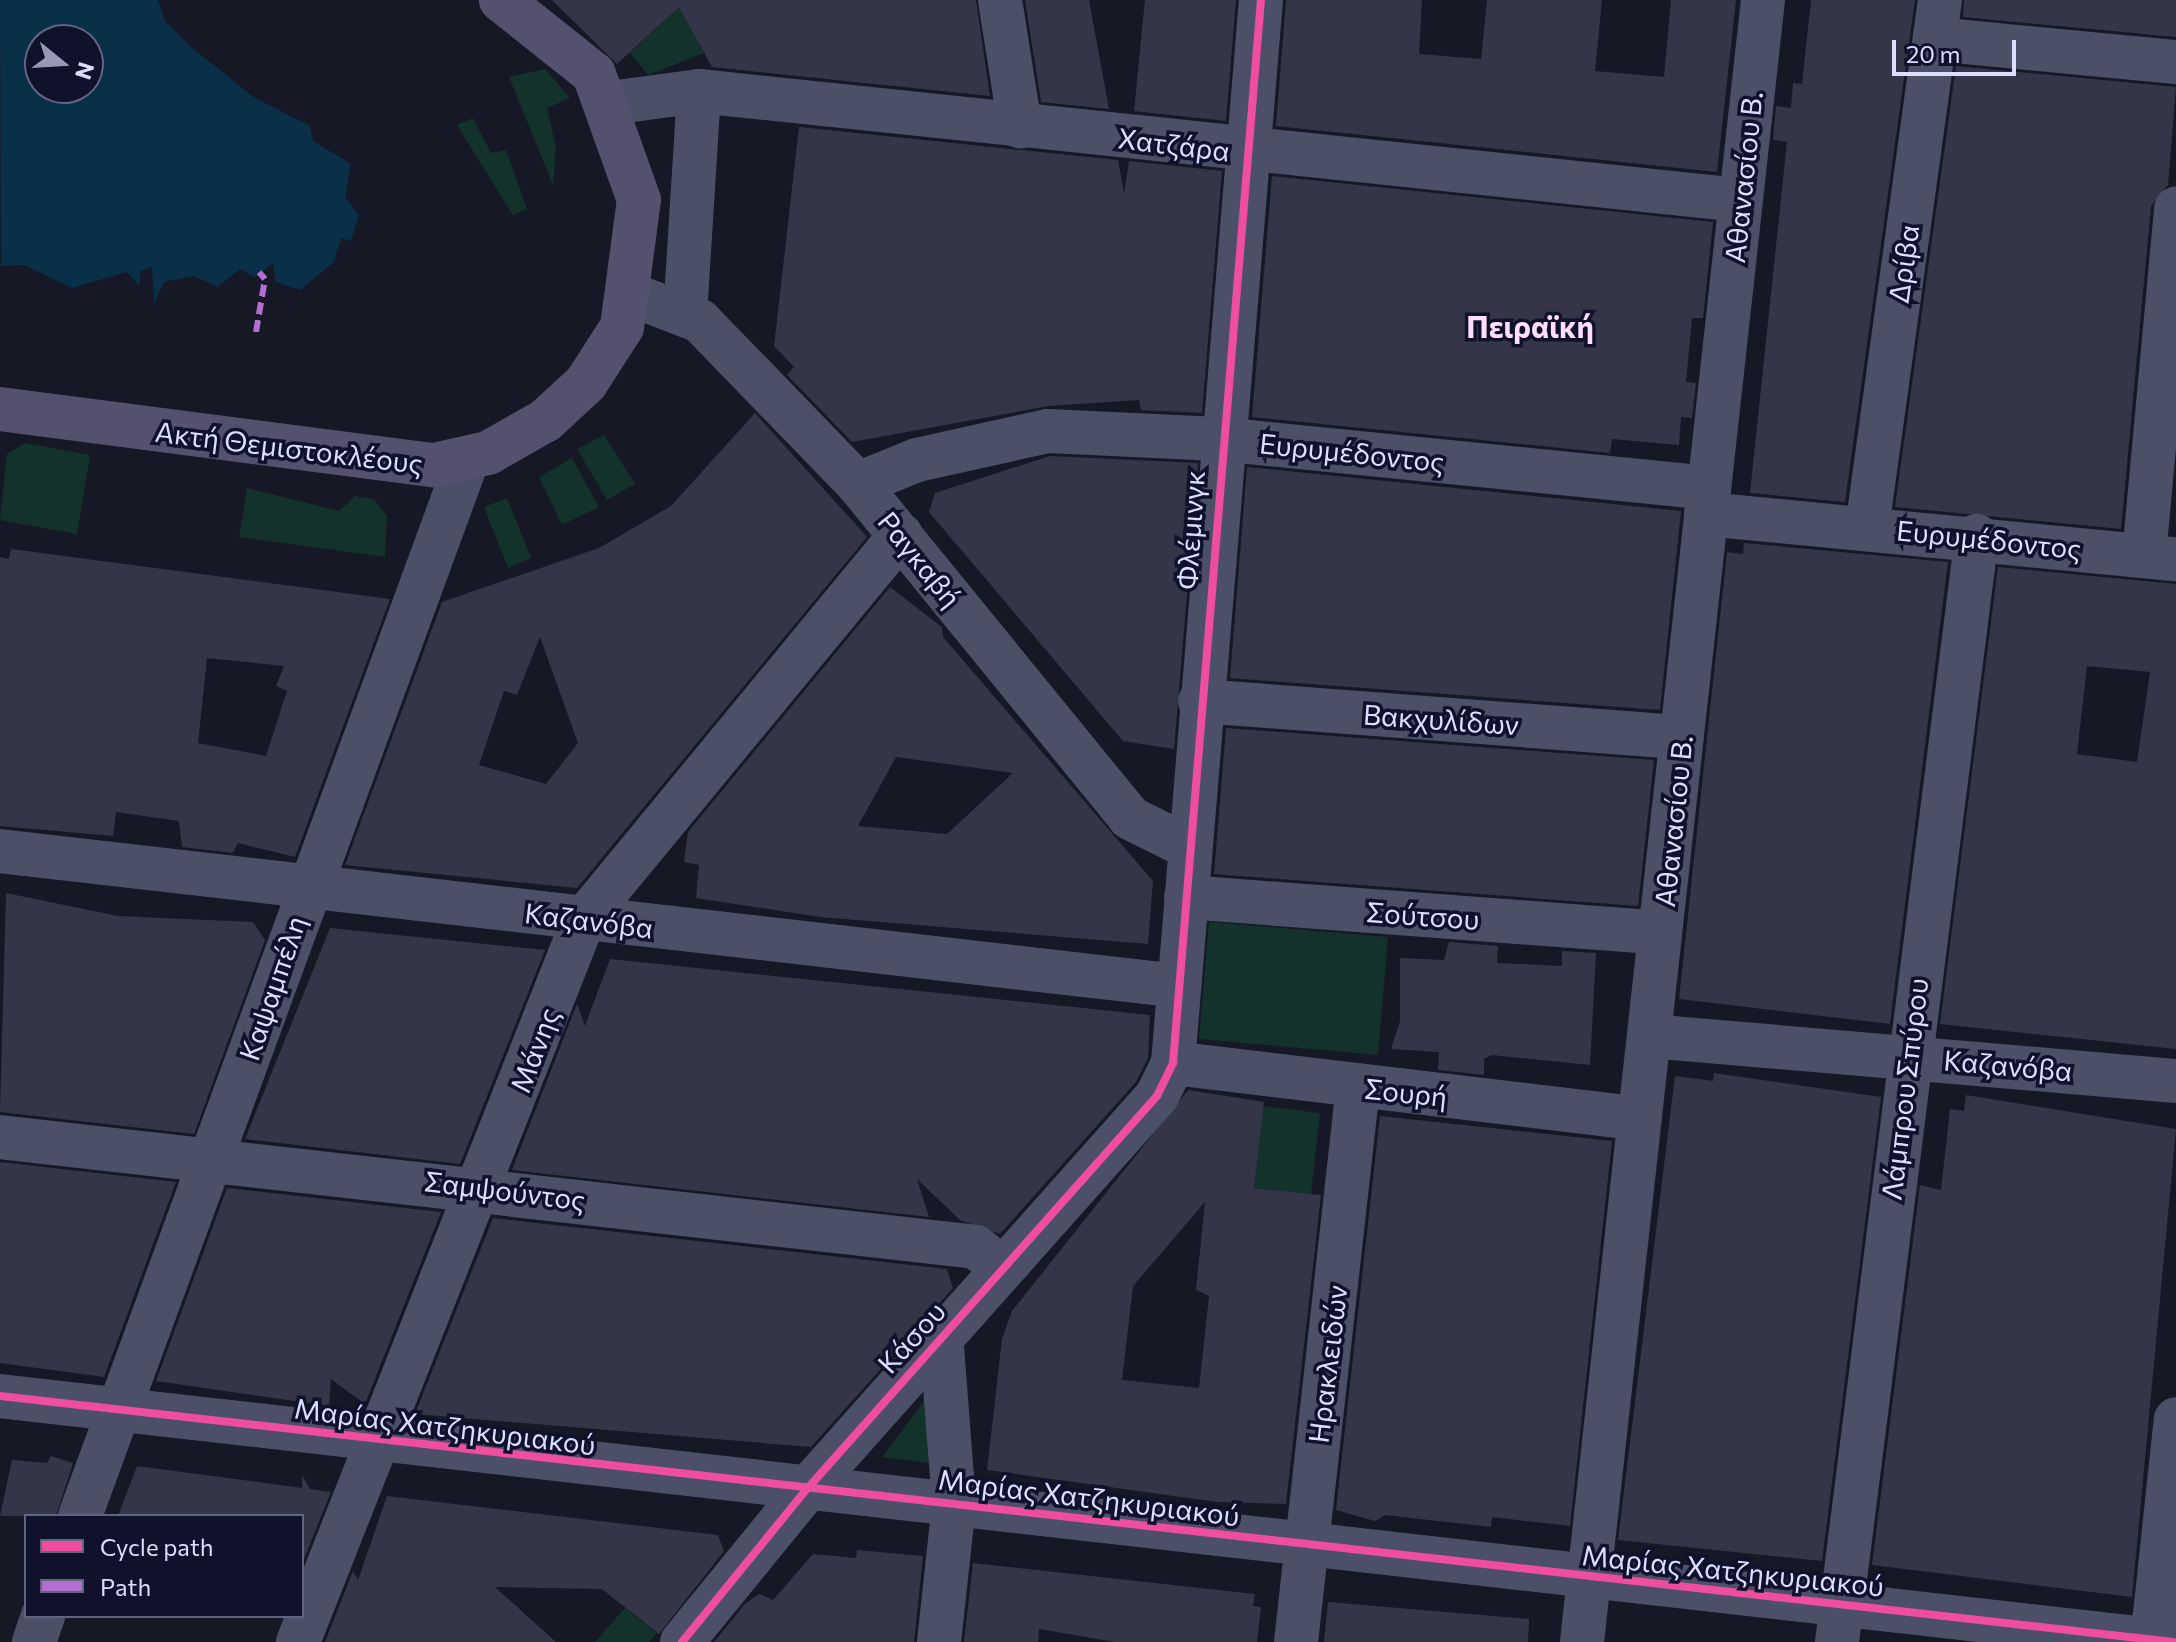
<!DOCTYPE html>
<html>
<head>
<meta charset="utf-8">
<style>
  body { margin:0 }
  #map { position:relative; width:2176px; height:1642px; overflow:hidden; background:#161826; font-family:Commissioner,sans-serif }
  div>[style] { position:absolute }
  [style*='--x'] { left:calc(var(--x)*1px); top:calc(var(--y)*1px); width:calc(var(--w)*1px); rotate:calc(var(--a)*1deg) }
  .green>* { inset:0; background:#13322b }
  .water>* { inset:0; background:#092f49 }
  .building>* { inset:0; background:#343647 }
  .minor>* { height:44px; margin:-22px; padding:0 22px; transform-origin:22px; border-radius:22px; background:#4b5067 }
  .major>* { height:44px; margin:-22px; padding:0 22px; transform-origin:22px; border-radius:22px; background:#53516d }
  .quiet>* { height:6px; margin-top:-3px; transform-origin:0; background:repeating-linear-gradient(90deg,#b36fd0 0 12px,transparent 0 18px) }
  .cycleway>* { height:8px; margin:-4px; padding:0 4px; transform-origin:4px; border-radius:4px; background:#ef4d9e }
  span { translate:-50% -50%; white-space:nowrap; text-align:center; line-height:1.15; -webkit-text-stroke:7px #10122c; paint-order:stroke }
  .street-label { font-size:28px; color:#dbdfff }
  .neighbourhood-label { font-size:30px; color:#ffddfb; font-weight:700 }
  .legend { position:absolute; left:24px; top:1514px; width:280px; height:104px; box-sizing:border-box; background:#10122c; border:2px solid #616480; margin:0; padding:10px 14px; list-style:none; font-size:24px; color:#dbdfff }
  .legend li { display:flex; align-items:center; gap:16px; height:40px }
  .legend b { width:40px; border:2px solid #616480 }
  .north { position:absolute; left:24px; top:24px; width:80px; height:80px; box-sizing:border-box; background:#10122c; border:2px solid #616480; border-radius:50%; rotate:108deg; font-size:22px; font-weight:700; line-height:32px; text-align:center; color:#dbdfff }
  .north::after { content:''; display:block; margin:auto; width:28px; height:36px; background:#9699b3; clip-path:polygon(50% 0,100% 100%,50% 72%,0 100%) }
  .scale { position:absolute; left:1892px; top:40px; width:124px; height:36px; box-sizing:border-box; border:4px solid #dbdfff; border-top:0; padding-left:10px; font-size:24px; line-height:28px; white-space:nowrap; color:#dbdfff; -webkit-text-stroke:6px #10122c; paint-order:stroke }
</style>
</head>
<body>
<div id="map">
  <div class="green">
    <i style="clip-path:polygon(656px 0,712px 0,728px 25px,698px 43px,704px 53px,648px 75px,630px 53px,669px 16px)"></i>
    <i style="clip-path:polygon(545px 69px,570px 98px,547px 108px,556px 147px,553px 185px,509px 77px)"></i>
    <i style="clip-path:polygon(473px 118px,491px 153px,506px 150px,527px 209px,513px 215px,457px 125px)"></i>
    <i style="clip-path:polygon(604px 435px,635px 484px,607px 500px,577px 449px)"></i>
    <i style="clip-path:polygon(25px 443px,90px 455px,77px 534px,0 520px,7px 454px)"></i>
    <i style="clip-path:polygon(572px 458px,599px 507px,562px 525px,539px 477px)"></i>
    <i style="clip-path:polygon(247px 488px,339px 511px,355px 496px,374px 499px,387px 516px,385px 557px,239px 537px)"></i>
    <i style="clip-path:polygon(507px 498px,531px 558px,508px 568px,484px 507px)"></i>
    <i style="clip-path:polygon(1209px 922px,1388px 937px,1378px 1055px,1199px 1039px)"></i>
    <i style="clip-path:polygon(1263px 1106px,1320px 1113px,1311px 1194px,1254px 1188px)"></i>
    <i style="clip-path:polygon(939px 1381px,936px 1464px,882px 1457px)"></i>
    <i style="clip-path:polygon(625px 1608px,657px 1633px,649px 1642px,595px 1642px)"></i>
  </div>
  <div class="water">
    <i style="clip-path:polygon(evenodd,0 0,158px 0,165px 21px,191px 47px,255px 98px,310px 126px,313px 141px,351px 164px,345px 197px,359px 215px,351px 241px,341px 238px,334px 262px,300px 290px,276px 282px,273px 263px,255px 277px,240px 269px,218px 287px,193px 276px,164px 282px,154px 304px,152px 267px,141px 271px,139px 286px,127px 272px,72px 288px,24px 265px,1px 266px,0 0,40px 40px,88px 40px,88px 88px,40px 88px,40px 40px)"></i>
  </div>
  <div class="building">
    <i style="clip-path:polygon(552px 0,976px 0,990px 96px,712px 67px,679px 7px,617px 64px)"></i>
    <i style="clip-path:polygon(1025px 0,1089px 0,1109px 109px,1041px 102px)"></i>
    <i style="clip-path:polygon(1145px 0,1236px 0,1226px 121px,1134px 111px)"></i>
    <i style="clip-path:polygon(1286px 0,1422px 0,1419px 54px,1481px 59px,1487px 0,1602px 0,1595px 71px,1664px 77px,1671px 0,1736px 0,1717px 172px,1276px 126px)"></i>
    <i style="clip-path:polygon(1811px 0,1915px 0,1845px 502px,1750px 493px,1787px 142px,1773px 140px,1776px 106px,1791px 108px,1793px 83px,1802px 84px)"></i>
    <i style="clip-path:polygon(1964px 0,2176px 0,2176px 37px,1963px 17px)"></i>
    <i style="clip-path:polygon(1956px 66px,2176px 87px,2168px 185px,2151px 206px,2121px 529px,1895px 507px)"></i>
    <i style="clip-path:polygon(799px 127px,1118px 160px,1124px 194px,1129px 161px,1222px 171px,1202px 413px,1141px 410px,1139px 400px,1049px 406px,852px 442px,787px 375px,794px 367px,774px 346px)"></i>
    <i style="clip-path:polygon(1272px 176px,1713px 222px,1703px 318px,1692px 318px,1686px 382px,1696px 383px,1692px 418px,1681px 417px,1679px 445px,1612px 439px,1610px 453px,1252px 417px)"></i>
    <i style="clip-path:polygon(evenodd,755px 413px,867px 537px,577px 888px,345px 865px,442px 602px,599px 548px,671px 506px,755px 413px,540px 637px,578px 743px,546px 784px,479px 765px,504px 691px,517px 695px,540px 637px)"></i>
    <i style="clip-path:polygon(1050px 456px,1198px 463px,1174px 749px,1123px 741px,929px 512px,935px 493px)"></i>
    <i style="clip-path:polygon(1247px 467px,1681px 511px,1660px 710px,1230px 678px)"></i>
    <i style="clip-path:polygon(1744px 543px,1948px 562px,1890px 1024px,1679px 999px,1727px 552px,1743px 554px)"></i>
    <i style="clip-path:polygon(evenodd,11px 549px,390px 599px,295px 857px,238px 843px,233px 853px,182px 847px,179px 821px,116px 812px,113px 836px,0 826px,0 557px,9px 559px,11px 549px,207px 658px,284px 666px,276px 686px,287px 691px,266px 756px,198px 743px,207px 658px)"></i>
    <i style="clip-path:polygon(evenodd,1998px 567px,2176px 584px,2176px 1049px,1940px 1024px,1998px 567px,2087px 666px,2150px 672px,2137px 762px,2077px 754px,2087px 666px)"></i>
    <i style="clip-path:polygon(evenodd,890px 587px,942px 627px,943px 637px,1153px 881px,1148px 944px,820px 917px,696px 898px,699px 865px,684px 862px,688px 832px,890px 587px,896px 757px,1013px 773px,947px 834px,858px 826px,896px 757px)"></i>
    <i style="clip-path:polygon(1226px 728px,1654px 760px,1638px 906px,1214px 874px)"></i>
    <i style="clip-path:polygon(6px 893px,118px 916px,253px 922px,265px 940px,194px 1134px,0 1112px)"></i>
    <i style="clip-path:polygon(330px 928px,545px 950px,460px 1164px,245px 1139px)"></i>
    <i style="clip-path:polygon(1449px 942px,1498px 946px,1497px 963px,1562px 966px,1562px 951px,1596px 953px,1590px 1065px,1492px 1055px,1484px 1059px,1484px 1075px,1438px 1070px,1439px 1052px,1391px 1049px,1400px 1021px,1400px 958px,1444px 960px)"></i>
    <i style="clip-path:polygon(610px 959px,1150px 1015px,1148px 1058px,1136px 1082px,1000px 1234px,960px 1220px,917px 1179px,929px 1217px,512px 1170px,577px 1004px,585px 1026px)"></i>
    <i style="clip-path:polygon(1714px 1073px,1881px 1097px,1822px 1561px,1618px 1540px,1675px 1076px,1713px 1081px)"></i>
    <i style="clip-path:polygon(evenodd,1188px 1090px,1264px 1102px,1254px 1188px,1321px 1195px,1286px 1504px,1217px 1502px,987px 1470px,1002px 1339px,1012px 1311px,1188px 1090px,1205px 1202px,1196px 1290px,1209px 1296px,1199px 1388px,1122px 1380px,1133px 1286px,1205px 1202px)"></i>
    <i style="clip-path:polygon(1966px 1095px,2176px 1129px,2132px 1597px,1872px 1565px,1920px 1185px,1941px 1190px,1950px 1109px,1964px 1111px)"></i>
    <i style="clip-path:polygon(1380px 1116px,1612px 1141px,1570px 1526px,1492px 1517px,1491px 1527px,1385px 1515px,1375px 1521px,1336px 1510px)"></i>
    <i style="clip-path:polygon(0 1162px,176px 1182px,104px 1377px,0 1363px)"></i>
    <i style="clip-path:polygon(227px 1188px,441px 1212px,365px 1404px,331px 1379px,329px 1406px,156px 1381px)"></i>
    <i style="clip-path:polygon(493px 1218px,947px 1269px,953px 1288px,811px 1447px,415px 1414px)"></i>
    <i style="clip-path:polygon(51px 1456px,73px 1463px,56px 1516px,0 1516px,12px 1460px,47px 1463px)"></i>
    <i style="clip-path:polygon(137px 1466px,302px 1488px,302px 1475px,310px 1489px,331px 1492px,302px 1564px,302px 1516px,118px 1516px)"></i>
    <i style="clip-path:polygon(387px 1496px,718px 1535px,724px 1551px,659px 1634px,602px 1589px,495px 1587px,556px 1642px,325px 1642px,353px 1571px,358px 1580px)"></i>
    <i style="clip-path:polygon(857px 1550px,923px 1556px,914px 1642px,714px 1642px,745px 1604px,759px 1594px,773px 1600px,813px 1554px,856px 1558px)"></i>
    <i style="clip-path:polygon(973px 1563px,1255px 1594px,1253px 1606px,1261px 1607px,1257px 1642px,1115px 1642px,1039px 1629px,1038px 1642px,964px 1642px)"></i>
    <i style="clip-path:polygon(1328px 1602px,1529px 1619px,1528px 1642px,1324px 1642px)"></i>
  </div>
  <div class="minor">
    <i style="--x:1000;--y:0;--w:128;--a:81"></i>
    <i style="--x:1935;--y:39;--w:242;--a:5.5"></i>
    <i style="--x:610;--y:103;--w:90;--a:-7.7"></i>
    <i style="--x:699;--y:91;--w:1047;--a:5.98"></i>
    <i style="--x:630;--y:294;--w:75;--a:21.1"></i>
    <i style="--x:700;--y:321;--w:227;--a:45.9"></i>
    <i style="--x:858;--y:484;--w:431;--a:50.8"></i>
    <i style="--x:1130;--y:818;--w:66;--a:26.2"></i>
    <i style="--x:685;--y:315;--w:224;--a:-86.4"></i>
    <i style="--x:858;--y:484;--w:64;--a:-22.1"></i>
    <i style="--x:917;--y:460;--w:134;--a:-12.5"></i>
    <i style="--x:1048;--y:431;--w:171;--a:2.7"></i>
    <i style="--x:1219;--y:439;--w:492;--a:5.7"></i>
    <i style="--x:1706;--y:514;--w:472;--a:5.5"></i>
    <i style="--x:1867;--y:528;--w:533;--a:-82.13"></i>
    <i style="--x:2144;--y:555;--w:348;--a:-84.7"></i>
    <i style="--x:1200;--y:701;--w:483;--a:4.3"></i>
    <i style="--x:0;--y:851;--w:1187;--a:6.53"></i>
    <i style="--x:1186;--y:897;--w:475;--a:4.3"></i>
    <i style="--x:1649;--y:1036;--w:529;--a:4.88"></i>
    <i style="--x:1173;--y:1063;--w:470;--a:6.8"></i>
    <i style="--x:0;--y:1137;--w:982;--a:6.43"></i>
    <i style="--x:976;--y:1247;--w:33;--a:39"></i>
    <i style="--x:0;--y:1396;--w:2187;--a:6.46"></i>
    <i style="--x:80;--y:1516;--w:1124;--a:-69.86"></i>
    <i style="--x:34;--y:1642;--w:28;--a:-71"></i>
    <i style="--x:298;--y:1642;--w:778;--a:-68.42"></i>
    <i style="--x:584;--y:919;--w:498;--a:-50.5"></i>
    <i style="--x:682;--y:1642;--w:198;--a:-50.8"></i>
    <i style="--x:807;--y:1489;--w:526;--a:-48.31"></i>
    <i style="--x:1157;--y:1096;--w:37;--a:-64"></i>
    <i style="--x:1173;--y:1063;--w:1067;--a:-85.27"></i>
    <i style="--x:939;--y:1642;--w:140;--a:-83.8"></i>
    <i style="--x:954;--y:1503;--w:169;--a:-94.4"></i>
    <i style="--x:1296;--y:1642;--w:558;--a:-83.63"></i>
    <i style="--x:1582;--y:1642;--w:1652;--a:-83.71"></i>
    <i style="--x:1837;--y:1642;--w:1115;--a:-82.79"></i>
    <i style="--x:2152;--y:1642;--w:224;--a:-83.9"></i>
  </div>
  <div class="major">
    <i style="--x:0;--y:409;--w:438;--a:7.4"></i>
    <i style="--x:434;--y:465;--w:55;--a:-12.5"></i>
    <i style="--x:488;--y:453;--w:67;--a:-29.6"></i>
    <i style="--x:546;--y:420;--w:54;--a:-42.8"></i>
    <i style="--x:586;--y:383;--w:67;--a:-57.3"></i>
    <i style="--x:622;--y:327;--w:128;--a:-82.4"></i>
    <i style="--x:639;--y:200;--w:134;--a:-109.7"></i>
    <i style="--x:594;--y:74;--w:119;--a:-141.5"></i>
  </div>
  <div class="quiet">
    <i style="--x:256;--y:332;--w:54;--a:-80.4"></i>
    <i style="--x:265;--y:279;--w:9;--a:-131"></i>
  </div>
  <div class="cycleway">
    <i style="--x:0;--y:1396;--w:2187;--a:6.46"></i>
    <i style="--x:682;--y:1642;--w:198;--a:-50.8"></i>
    <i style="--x:807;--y:1489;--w:526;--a:-48.31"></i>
    <i style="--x:1157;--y:1096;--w:37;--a:-64"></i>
    <i style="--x:1173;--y:1063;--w:1067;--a:-85.27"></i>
  </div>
  <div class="street-label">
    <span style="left:1174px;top:144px;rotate:7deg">Χατζάρα</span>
    <span style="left:1743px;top:177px;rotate:-84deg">Αθανασίου Β.</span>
    <span style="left:1903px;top:264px;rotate:-82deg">Δρίβα</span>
    <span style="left:289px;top:447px;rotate:7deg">Ακτή Θεμιστοκλέους</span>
    <span style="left:1352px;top:452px;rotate:6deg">Ευρυμέδοντος</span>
    <span style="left:1190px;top:530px;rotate:-86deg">Φλέμινγκ</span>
    <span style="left:1989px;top:539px;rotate:6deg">Ευρυμέδοντος</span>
    <span style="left:920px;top:559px;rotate:51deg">Ραγκαβή</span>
    <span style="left:1441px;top:719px;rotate:4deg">Βακχυλίδων</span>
    <span style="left:1673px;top:821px;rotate:-84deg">Αθανασίου Β.</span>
    <span style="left:1423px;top:915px;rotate:4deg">Σούτσου</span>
    <span style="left:589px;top:920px;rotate:7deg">Καζανόβα</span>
    <span style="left:272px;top:988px;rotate:-71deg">Καψαμπέλη</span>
    <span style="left:534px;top:1050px;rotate:-69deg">Μάνης</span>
    <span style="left:2008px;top:1065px;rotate:5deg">Καζανόβα</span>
    <span style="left:1904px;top:1089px;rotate:-83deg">Λάμπρου Σπύρου</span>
    <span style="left:1406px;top:1092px;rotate:6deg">Σουρή</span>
    <span style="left:505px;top:1190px;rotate:7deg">Σαμψούντος</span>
    <span style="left:911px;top:1337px;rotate:-48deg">Κάσου</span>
    <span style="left:1327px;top:1364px;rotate:-83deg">Ηρακλειδών</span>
    <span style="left:445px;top:1426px;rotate:7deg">Μαρίας Χατζηκυριακού</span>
    <span style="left:1089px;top:1497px;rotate:7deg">Μαρίας Χατζηκυριακού</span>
    <span style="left:1733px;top:1570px;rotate:6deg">Μαρίας Χατζηκυριακού</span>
  </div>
  <div class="neighbourhood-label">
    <span style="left:1530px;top:326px">Πειραϊκή</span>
  </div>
  <ul class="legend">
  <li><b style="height:10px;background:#ef4d9e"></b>Cycle path</li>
  <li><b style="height:10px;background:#b36fd0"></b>Path</li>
  </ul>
  <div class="north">N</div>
  <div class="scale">20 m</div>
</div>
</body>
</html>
